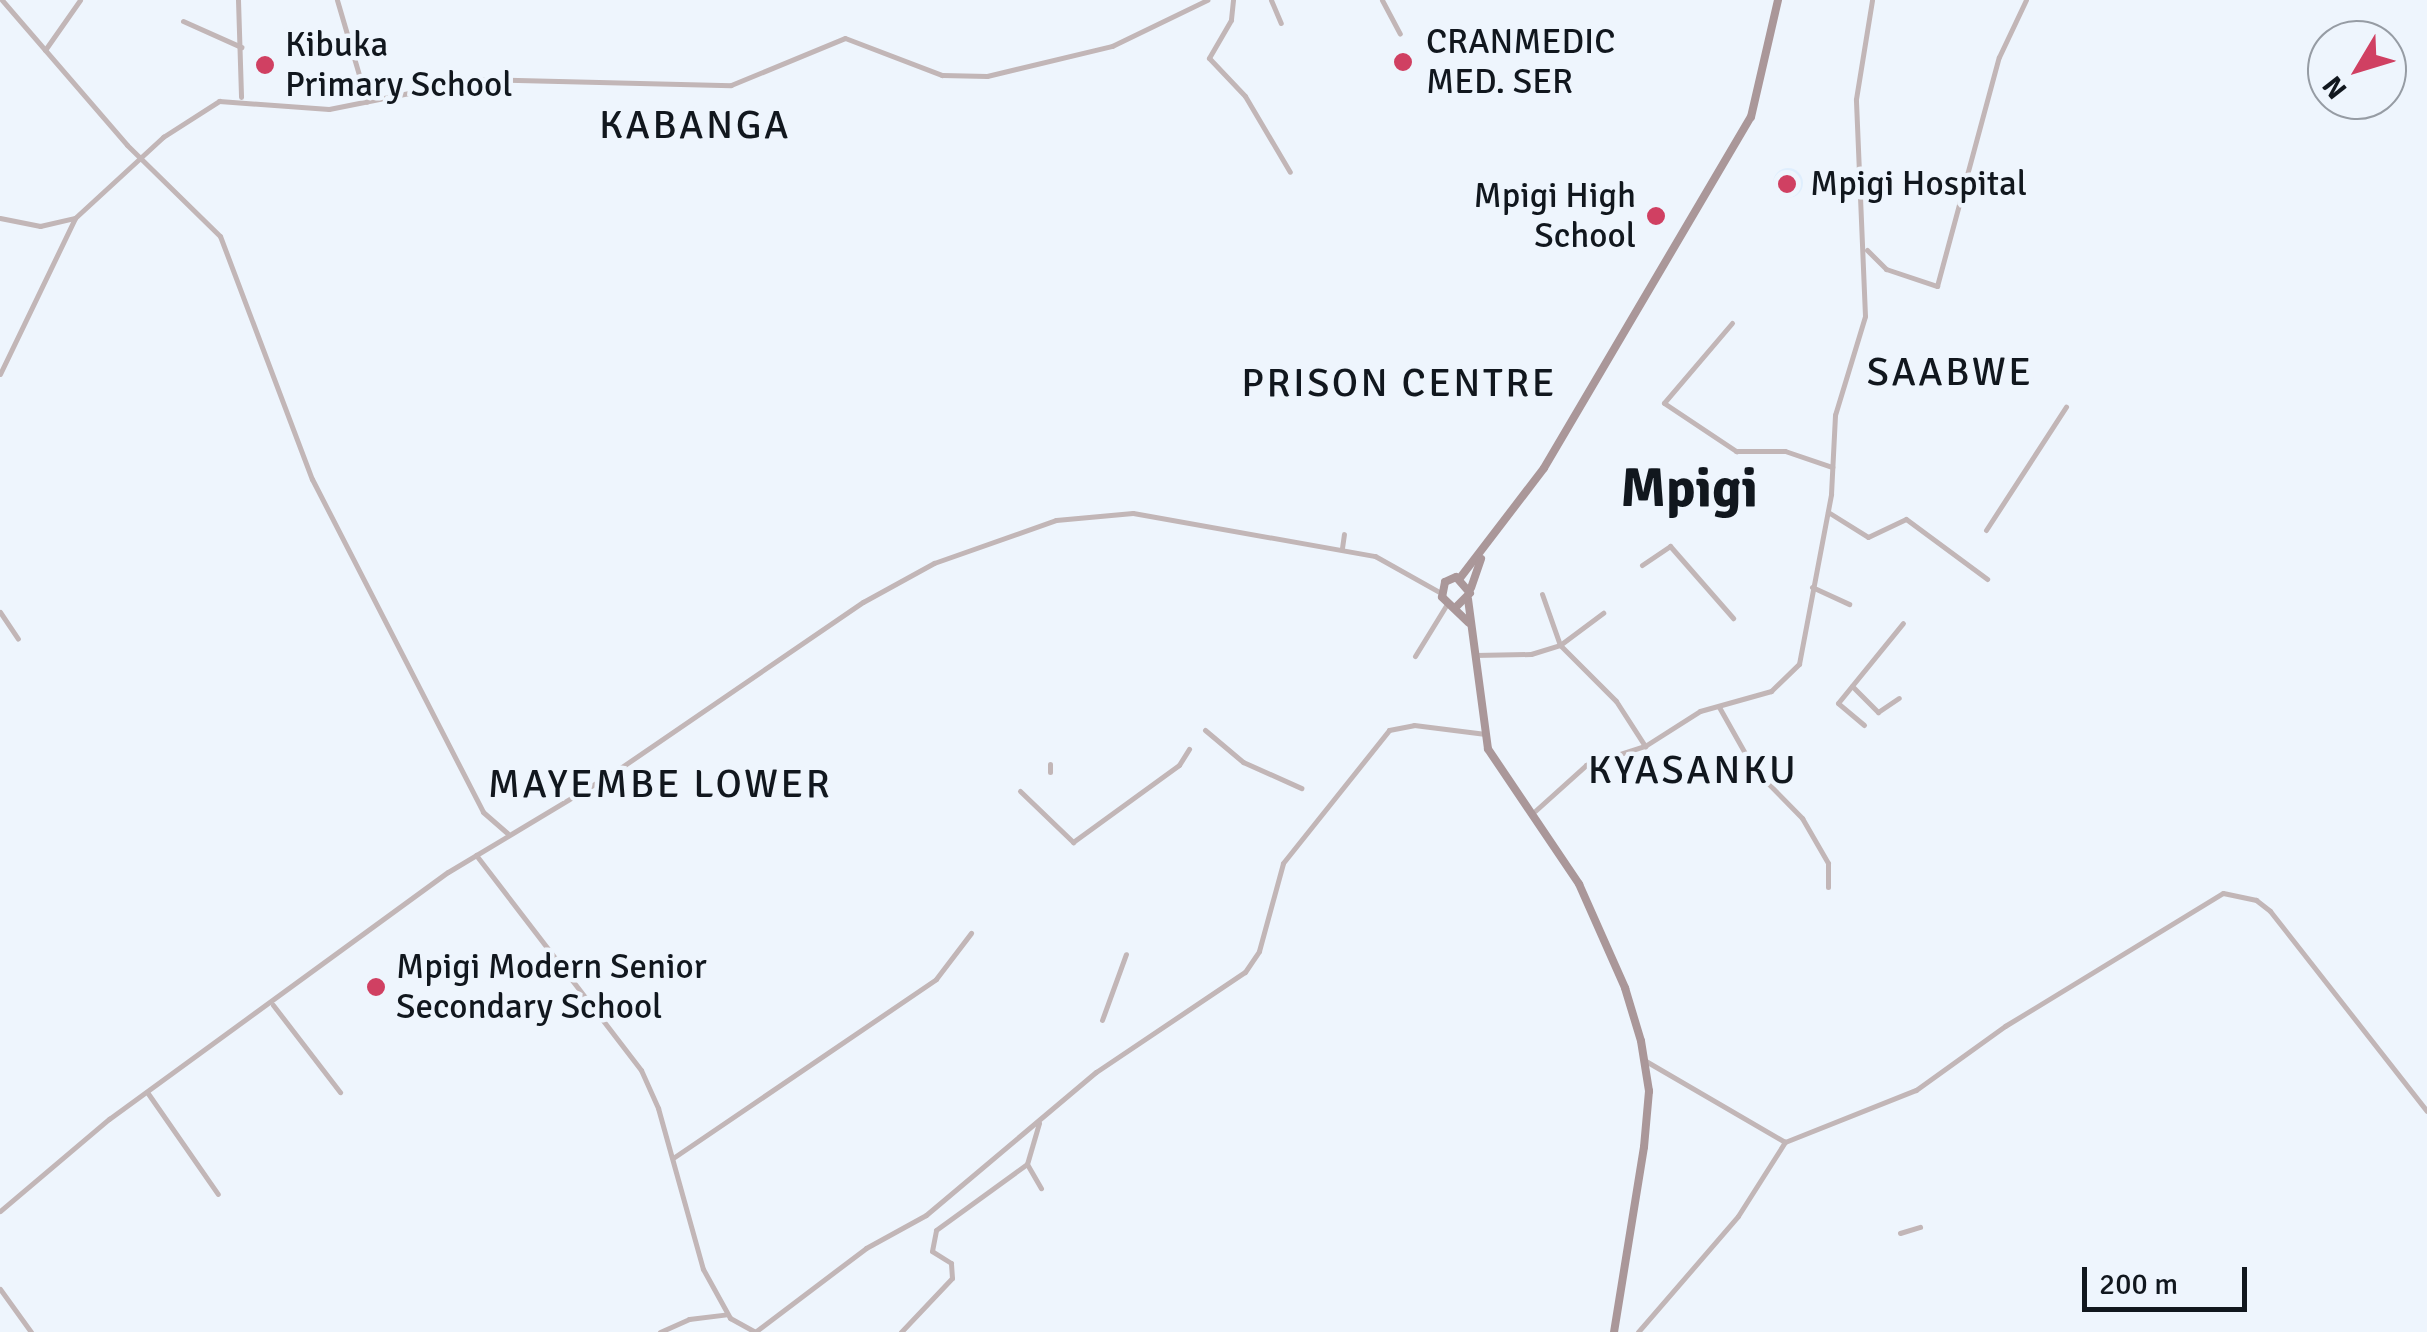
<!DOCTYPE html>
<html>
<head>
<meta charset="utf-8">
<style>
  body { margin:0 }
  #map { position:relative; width:2427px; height:1332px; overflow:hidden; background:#eef5fd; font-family:Signika,sans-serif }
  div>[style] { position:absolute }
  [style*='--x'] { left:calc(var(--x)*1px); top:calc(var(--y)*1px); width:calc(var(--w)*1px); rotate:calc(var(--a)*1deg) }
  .built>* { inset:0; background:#dfeefd }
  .round { border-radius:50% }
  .minor>* { height:5px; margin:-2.5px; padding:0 2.5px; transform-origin:2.5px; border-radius:2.5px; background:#c2b6b7 }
  .secondary>* { height:8px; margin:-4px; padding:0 4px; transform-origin:4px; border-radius:4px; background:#aa9799 }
  .dots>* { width:28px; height:28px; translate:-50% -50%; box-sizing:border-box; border:5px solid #eef5fd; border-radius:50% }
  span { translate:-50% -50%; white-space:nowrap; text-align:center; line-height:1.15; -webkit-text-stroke:9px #eef5fd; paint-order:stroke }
  .poi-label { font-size:35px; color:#11171e }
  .left { translate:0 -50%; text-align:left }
  .right { translate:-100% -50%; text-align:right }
  .quarter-label { font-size:40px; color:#11171e; letter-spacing:2.5px }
  .town-label { font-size:55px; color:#11171e; font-weight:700 }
  .north { position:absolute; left:2307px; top:20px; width:100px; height:100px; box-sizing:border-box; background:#eef5fd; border:2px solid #969ca4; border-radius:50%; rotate:232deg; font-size:28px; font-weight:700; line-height:40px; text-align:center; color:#11171e }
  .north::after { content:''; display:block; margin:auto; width:35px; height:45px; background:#d04062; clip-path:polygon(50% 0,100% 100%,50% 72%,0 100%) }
  .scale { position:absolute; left:2082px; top:1267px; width:165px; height:45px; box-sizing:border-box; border:5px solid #11171e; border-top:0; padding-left:12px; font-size:30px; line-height:35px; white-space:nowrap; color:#11171e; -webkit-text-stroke:8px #eef5fd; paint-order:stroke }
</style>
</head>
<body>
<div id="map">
  <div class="built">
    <i class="round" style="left:1773px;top:168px;width:30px;height:30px"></i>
  </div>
  <div class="minor">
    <i style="--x:2;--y:0;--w:191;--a:49.2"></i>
    <i style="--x:127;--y:145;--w:130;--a:44.4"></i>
    <i style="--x:220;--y:236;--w:260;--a:69.3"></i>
    <i style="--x:312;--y:479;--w:374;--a:62.8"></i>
    <i style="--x:483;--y:812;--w:32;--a:41"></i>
    <i style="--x:238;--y:0;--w:97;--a:88.2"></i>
    <i style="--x:337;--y:0;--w:106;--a:73.6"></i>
    <i style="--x:1233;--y:0;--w:20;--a:96"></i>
    <i style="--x:1231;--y:20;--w:44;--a:120.1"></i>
    <i style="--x:1209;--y:58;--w:52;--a:46.5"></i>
    <i style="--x:1245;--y:96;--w:88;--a:59.4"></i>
    <i style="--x:1271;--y:0;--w:25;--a:67"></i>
    <i style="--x:1382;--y:0;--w:38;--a:62"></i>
    <i style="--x:183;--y:21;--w:64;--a:24.1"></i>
    <i style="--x:45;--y:50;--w:61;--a:-55"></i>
    <i style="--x:0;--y:218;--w:41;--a:11.3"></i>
    <i style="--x:40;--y:226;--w:36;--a:-13"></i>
    <i style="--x:1867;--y:250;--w:27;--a:45"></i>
    <i style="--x:1886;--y:269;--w:54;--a:18.4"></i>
    <i style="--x:1937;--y:286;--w:237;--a:-74.9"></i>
    <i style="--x:1999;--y:57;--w:63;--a:-64.7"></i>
    <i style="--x:1732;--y:323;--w:105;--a:130.4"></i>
    <i style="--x:1664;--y:403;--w:87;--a:33.7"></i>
    <i style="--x:1736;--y:451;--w:49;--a:0"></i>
    <i style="--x:1785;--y:451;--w:50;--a:18.8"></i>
    <i style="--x:0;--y:374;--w:173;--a:-64.3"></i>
    <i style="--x:75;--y:218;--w:120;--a:-42.6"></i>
    <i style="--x:163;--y:137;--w:67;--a:-32.7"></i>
    <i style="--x:219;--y:101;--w:110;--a:4.2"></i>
    <i style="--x:329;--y:109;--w:153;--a:-11.3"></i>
    <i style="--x:479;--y:79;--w:252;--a:1.4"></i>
    <i style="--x:731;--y:85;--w:123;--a:-22.4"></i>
    <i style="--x:845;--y:38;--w:104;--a:20.9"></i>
    <i style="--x:942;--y:75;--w:45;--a:1.3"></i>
    <i style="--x:987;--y:76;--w:129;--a:-13.5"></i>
    <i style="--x:1112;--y:46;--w:106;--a:-25.8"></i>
    <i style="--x:1828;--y:512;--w:47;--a:32"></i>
    <i style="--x:1868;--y:537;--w:42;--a:-25.3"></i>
    <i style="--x:1906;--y:519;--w:101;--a:36.5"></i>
    <i style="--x:1986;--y:530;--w:147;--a:-57"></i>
    <i style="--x:1342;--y:548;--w:14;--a:-82"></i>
    <i style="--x:1642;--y:565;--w:34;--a:-34"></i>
    <i style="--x:1670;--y:546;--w:96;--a:48.8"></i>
    <i style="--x:1812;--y:587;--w:41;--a:24.7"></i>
    <i style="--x:1542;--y:594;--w:54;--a:70.6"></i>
    <i style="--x:1560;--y:645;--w:79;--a:45"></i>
    <i style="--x:1616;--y:701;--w:54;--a:57.2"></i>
    <i style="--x:0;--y:612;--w:32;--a:56"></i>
    <i style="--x:1475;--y:655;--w:56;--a:-1"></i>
    <i style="--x:1531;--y:654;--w:30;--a:-17"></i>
    <i style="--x:1560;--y:645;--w:54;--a:-36.7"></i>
    <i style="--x:1415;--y:656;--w:61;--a:-58.4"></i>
    <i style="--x:1852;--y:686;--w:37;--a:45"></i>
    <i style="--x:1878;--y:712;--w:25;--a:-34"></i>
    <i style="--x:1719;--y:707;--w:71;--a:60.6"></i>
    <i style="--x:1754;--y:769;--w:69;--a:45.6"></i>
    <i style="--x:1802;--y:818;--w:52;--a:60"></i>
    <i style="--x:1828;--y:863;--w:24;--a:90"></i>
    <i style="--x:1864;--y:725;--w:34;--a:-140"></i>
    <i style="--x:1838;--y:703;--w:103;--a:-50.9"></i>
    <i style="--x:1205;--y:730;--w:50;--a:40.1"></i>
    <i style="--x:1243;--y:762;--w:64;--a:24.1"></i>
    <i style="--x:1050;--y:764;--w:8;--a:90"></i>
    <i style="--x:1020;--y:791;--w:74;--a:43.9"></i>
    <i style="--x:1073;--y:842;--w:131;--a:-36"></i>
    <i style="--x:1179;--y:765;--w:19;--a:-58"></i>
    <i style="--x:1535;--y:811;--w:69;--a:-42"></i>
    <i style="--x:1586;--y:765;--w:62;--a:-17.9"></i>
    <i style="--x:1645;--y:746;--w:65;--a:-32.5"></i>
    <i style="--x:1700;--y:711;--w:74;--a:-15.7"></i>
    <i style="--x:1771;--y:691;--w:39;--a:-44"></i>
    <i style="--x:1799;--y:664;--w:173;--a:-79.3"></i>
    <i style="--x:1831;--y:494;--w:79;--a:-87.1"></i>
    <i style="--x:1835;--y:415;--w:103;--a:-73.1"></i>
    <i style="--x:1865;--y:316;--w:217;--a:-92.4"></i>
    <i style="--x:1856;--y:99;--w:100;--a:-80.8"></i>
    <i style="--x:476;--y:855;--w:271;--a:52.5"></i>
    <i style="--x:641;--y:1070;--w:42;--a:65.9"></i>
    <i style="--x:658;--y:1108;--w:167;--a:74.4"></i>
    <i style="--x:703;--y:1269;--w:56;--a:61.1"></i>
    <i style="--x:730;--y:1318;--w:29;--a:29"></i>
    <i style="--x:273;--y:1005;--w:110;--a:52.4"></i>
    <i style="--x:1102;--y:1020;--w:70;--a:-70"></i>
    <i style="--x:1644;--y:1060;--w:163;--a:30.2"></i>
    <i style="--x:1785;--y:1142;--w:141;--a:-21.7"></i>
    <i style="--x:1916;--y:1090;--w:110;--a:-35.7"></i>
    <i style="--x:2005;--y:1026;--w:255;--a:-31.4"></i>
    <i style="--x:2223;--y:893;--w:34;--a:12"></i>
    <i style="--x:2256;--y:900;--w:18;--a:38"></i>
    <i style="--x:2270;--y:911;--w:254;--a:51.9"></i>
    <i style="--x:147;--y:1092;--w:124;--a:55.2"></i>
    <i style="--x:1039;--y:1123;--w:43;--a:106.3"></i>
    <i style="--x:1027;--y:1164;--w:28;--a:60"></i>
    <i style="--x:673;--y:1158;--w:318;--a:-34.2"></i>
    <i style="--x:936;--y:979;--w:58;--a:-52.7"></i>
    <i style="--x:0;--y:1211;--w:143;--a:-40.2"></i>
    <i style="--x:109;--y:1119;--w:419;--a:-36.1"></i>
    <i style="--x:448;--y:872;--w:192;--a:-31"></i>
    <i style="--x:613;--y:773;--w:303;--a:-34.4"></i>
    <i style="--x:863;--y:602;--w:81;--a:-28.8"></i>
    <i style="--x:934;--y:563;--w:129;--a:-19.4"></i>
    <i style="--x:1056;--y:520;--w:77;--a:-5.2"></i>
    <i style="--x:1133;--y:513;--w:246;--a:10.1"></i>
    <i style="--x:1375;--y:556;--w:76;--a:29.3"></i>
    <i style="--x:1900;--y:1233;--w:21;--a:-17"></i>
    <i style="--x:0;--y:1289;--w:53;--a:54.2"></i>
    <i style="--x:660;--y:1332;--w:32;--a:-24"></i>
    <i style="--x:689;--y:1319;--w:38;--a:-7"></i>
    <i style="--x:755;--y:1332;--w:139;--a:-37.1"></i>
    <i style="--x:866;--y:1248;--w:68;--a:-28.8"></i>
    <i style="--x:926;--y:1215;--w:222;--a:-40.1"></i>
    <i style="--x:1096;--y:1072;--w:179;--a:-33.9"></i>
    <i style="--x:1245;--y:972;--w:25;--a:-56"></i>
    <i style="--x:1259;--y:951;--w:91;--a:-74.7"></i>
    <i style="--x:1283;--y:863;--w:170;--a:-51.4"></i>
    <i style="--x:1389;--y:730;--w:25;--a:-11"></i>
    <i style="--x:1414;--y:725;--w:72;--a:7.2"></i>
    <i style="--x:901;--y:1332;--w:74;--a:-46.6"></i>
    <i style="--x:952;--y:1278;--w:15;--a:-94"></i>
    <i style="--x:951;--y:1263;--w:22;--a:-148"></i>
    <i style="--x:932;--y:1251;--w:21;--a:-79"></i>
    <i style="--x:936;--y:1230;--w:112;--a:-36"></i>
    <i style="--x:1638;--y:1332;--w:153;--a:-49.2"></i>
    <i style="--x:1738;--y:1216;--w:88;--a:-57.6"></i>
  </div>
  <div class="secondary">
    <i style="--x:1460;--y:578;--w:138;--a:-52.6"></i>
    <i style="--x:1544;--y:468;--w:407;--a:-59.5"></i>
    <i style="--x:1751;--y:117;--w:120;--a:-77"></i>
    <i style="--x:1471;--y:588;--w:31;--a:-71"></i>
    <i style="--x:1468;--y:599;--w:151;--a:82.4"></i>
    <i style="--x:1488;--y:749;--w:163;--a:56"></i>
    <i style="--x:1579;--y:884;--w:114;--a:66.1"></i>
    <i style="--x:1625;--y:988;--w:55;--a:73.2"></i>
    <i style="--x:1641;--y:1041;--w:51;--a:80.9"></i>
    <i style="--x:1649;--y:1091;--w:56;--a:95.1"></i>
    <i style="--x:1644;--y:1147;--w:187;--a:99.2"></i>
    <i style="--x:1457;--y:606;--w:18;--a:-45"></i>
    <i style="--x:1470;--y:593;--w:21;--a:-131"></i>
    <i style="--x:1456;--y:577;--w:12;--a:156"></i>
    <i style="--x:1445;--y:582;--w:15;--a:101"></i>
    <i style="--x:1442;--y:597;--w:37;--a:44"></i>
  </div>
  <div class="dots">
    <i style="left:1403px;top:62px;background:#d04062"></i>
    <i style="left:265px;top:65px;background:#d04062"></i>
    <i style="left:1787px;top:184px;background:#d04062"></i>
    <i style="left:1656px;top:216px;background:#d04062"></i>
    <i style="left:376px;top:987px;background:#d04062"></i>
  </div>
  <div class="poi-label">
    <span class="left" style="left:1426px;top:62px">CRANMEDIC<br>MED. SER</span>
    <span class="left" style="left:285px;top:65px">Kibuka<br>Primary School</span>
    <span class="left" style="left:1810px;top:184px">Mpigi Hospital</span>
    <span class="right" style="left:1636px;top:216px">Mpigi High<br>School</span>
    <span class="left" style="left:396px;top:987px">Mpigi Modern Senior<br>Secondary School</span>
  </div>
  <div class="quarter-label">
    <span style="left:695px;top:125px">KABANGA</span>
    <span style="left:1950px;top:372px">SAABWE</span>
    <span style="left:1399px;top:383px">PRISON CENTRE</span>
    <span style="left:1693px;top:770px">KYASANKU</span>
    <span style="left:660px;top:784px">MAYEMBE LOWER</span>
  </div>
  <div class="town-label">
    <span style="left:1689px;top:489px">Mpigi</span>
  </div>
  <div class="north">N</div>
  <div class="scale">200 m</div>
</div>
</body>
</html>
